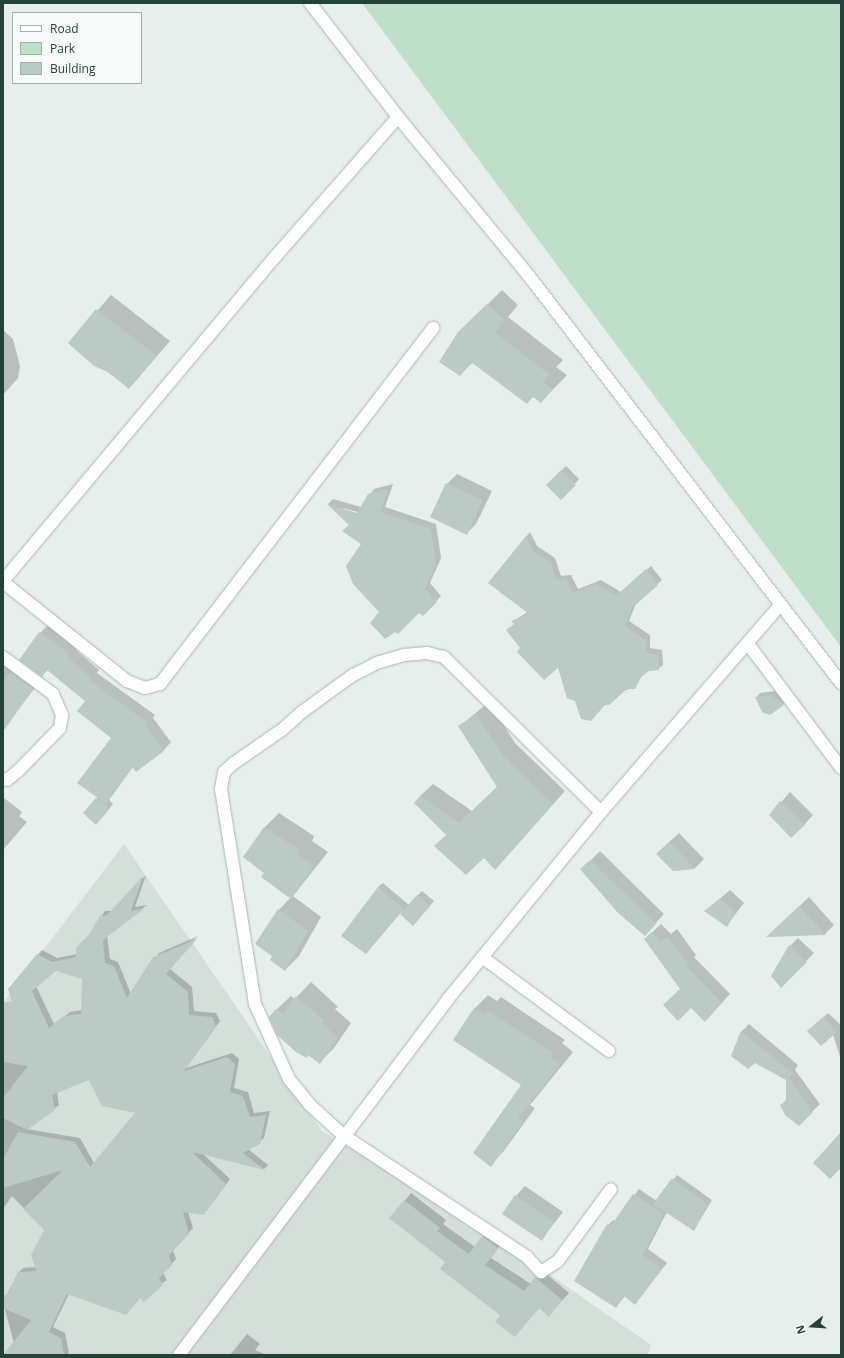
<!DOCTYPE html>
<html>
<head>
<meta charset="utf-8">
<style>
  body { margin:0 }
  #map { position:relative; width:844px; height:1358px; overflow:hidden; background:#e6efeb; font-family:"Open Sans",sans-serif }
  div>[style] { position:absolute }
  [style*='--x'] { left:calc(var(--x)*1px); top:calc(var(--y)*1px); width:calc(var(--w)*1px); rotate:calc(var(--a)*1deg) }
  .built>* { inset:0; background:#d4dfda }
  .green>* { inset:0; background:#bfe0c8 }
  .shadow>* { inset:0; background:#0003 }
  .building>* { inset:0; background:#bbcac4 }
  .roads { filter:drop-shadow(0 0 1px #a8b8b2) drop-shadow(0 0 1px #a8b8b2) }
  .minor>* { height:12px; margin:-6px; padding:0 6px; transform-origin:6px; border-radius:6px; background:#fff }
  span { translate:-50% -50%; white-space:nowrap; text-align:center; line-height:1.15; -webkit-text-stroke:3px #f7fbf9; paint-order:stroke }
  .frame { position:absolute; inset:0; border:4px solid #24423a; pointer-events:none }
  .legend { position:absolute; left:12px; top:12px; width:130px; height:72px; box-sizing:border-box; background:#f7fbf9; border:1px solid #a3b1ad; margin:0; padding:5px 7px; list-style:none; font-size:12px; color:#24423a }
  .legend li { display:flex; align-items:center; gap:8px; height:20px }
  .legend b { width:20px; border:1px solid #a3b1ad }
  .north { position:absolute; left:792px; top:1306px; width:40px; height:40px; -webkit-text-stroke:3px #f7fbf9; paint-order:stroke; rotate:253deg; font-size:11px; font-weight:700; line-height:16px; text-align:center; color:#24423a }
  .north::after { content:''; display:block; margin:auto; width:14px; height:18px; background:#24423a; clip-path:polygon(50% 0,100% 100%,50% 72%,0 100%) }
</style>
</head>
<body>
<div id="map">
  <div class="built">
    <i style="clip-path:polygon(124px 844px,322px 1131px,491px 1234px,651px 1345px,648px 1355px,3px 1355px,3px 1003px)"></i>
  </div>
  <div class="green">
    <i style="clip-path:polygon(362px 3px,841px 3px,841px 647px)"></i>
  </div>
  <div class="shadow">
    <i style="clip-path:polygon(502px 290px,518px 305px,508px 317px,563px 360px,556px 367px,567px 375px,541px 402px,534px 396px,527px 403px,473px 362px,460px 375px,459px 333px)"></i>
    <i style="clip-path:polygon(111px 295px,170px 341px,129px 388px,69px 343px)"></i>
    <i style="clip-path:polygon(3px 330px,13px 339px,20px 366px,18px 378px,3px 395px)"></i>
    <i style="clip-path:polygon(566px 466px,579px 479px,561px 499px,547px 485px)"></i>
    <i style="clip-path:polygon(457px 474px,492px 491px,476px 524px,467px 533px,447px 484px)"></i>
    <i style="clip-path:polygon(evenodd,393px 484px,385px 507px,436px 524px,441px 558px,430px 583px,441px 596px,423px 615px,419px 612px,381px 612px,363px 544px,350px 525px,328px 504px,333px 499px,361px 507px,374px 489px,393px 484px,342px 508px,362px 513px,362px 515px,345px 510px,342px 508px)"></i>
    <i style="clip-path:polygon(530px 532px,537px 546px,555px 558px,561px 576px,571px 575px,578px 589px,601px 580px,621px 592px,651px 566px,662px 580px,636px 603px,629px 621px,650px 635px,650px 648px,662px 650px,663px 665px,658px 669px,649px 670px,643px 674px,635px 688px,576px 700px,558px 666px,521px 648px,513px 621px,528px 612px,489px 583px)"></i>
    <i style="clip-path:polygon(48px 625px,76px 645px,76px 650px,99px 670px,97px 673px,155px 715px,153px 718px,171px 742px,163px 751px,133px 767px,109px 800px,113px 804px,101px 819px,85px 813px,98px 797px,112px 738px,87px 701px,48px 670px,42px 675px,40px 633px)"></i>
    <i style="clip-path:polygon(3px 656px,42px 679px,13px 716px,3px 709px)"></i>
    <i style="clip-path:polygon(776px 691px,788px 700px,770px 714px,756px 698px,760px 693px)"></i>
    <i style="clip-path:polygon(489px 702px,515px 743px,565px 791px,507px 856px,484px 856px,447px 835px,420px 796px,433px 784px,472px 811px,498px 786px,460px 726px)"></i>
    <i style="clip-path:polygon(790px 792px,813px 815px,804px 825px,770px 815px)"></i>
    <i style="clip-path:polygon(4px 798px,22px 812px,19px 816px,27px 822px,3px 850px)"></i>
    <i style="clip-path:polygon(279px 813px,314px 836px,312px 841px,328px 852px,293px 896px,321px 917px,299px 956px,285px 970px,274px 955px,256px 944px,279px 910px,291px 897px,266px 872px,244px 857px,265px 827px)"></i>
    <i style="clip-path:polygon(679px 833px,704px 859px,695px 868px,674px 870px,667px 844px)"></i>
    <i style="clip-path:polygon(600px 851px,664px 914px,654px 925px,582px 869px)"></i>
    <i style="clip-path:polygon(evenodd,146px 875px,135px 907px,147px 905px,107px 935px,110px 959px,118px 962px,131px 994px,159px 953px,198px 936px,170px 969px,192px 987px,194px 1011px,216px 1013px,220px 1021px,186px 1068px,232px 1053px,239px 1059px,234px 1088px,248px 1092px,254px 1113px,270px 1111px,264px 1138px,248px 1149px,268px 1165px,264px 1169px,203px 1154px,230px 1179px,208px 1209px,188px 1212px,193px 1228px,173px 1250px,176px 1259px,163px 1273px,167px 1280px,141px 1297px,126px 1314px,69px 1294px,53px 1327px,65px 1333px,69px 1353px,66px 1355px,17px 1355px,3px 1302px,18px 1273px,23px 1268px,36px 1267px,45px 1230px,12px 1196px,3px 1209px,3px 1046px,38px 954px,42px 950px,57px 958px,77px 954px,102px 915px,105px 911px,112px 911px,146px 875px,56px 970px,83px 978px,82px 1010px,70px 1012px,54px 1024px,36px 986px,56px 970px,146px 875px,89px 1079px,137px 1112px,94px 1163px,80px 1138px,27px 1129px,59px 1105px,57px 1092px,89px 1079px)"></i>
    <i style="clip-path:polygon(383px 883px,409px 905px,422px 891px,434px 901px,413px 925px,378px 887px)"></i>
    <i style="clip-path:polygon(730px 890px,744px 903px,727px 925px,705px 911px)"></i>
    <i style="clip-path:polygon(809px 897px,834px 925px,825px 934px,777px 928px)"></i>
    <i style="clip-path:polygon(661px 924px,671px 934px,677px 929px,696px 955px,694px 957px,730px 994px,705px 1021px,645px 939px)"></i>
    <i style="clip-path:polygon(798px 938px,814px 953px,781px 987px,772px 976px,790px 946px)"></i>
    <i style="clip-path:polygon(311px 982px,338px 1007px,335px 1009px,351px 1023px,334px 1048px,320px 1062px,309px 1054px,306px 1057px,276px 1010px,291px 996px,295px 999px)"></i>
    <i style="clip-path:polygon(488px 995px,497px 1001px,501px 997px,565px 1040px,562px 1043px,573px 1052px,530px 1105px,535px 1108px,503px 1152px,490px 1165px,522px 1085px,454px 1040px,475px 1008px)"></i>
    <i style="clip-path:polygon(828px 1013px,841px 1025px,841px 1060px,833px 1034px,809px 1032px)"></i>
    <i style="clip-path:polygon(749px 1024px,798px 1065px,795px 1070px,820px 1104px,799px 1124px,781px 1105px,787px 1099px,787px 1079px,754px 1062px,732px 1056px,742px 1031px)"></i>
    <i style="clip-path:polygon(677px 1175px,712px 1200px,694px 1230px,667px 1212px,648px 1249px,667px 1263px,635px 1303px,625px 1296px,616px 1307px,608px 1225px,613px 1220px,615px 1221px,639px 1189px,657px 1201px)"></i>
    <i style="clip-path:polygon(525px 1186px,563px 1212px,541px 1240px,516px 1196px)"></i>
    <i style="clip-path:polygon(411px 1193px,446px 1220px,443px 1224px,475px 1247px,490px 1230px,504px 1240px,491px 1258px,531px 1284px,543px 1271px,569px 1293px,549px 1315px,540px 1307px,515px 1336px,501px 1315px,447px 1262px,391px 1218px)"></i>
    <i style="clip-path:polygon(247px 1334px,260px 1344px,255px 1350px,267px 1355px,230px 1355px)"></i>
  </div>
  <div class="building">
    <i style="clip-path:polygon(487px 304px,505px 320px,495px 332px,550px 375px,543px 382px,553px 389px,541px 403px,532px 396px,527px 404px,471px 362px,460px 376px,439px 362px,458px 332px)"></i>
    <i style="clip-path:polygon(96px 309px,157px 356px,129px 389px,108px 372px,94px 366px,68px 343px)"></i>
    <i style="clip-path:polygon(561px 470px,576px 485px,561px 500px,546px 485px)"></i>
    <i style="clip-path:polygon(446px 483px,483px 500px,467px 535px,430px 517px)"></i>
    <i style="clip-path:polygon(388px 489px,380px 512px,431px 529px,436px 564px,425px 589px,437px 602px,423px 616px,419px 613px,398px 634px,395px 632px,385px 639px,370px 623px,379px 612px,353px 584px,346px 566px,361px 544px,342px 531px,349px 525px,327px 504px,357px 513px,368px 494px)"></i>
    <i style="clip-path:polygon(526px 536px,533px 551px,551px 563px,556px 580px,566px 579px,573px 593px,596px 584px,616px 596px,646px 569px,658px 585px,632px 608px,625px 626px,646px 640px,646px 652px,658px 655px,659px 670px,649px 671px,640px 678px,635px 689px,627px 689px,609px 705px,605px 705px,591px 721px,581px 719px,575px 701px,567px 698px,558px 668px,544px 680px,517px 652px,520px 648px,506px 630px,514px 624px,511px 621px,529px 614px,488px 583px)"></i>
    <i style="clip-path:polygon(39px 632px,68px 653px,68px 658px,92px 678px,90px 681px,148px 723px,146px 726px,164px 751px,136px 772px,132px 767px,106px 804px,77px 783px,111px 738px,77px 711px,85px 701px,47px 670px,42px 677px,19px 660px)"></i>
    <i style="clip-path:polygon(11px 672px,33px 689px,3px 732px,3px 683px)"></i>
    <i style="clip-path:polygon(771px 695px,784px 705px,770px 715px,762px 712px,755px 697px)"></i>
    <i style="clip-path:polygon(476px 714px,503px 755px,553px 804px,495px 870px,484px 858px,466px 875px,434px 846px,446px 835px,414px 803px,420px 796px,459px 823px,497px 787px,458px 726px)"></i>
    <i style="clip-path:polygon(96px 798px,110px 808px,96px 825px,83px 813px)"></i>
    <i style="clip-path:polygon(780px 801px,805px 825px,791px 838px,769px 815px)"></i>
    <i style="clip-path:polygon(264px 827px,300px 850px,298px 855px,314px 866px,291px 899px,261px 877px,264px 873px,243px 857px)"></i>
    <i style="clip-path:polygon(669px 842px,681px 854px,695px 869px,673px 871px,656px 854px)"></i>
    <i style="clip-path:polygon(590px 860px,656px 924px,645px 936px,618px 913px,580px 869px)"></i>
    <i style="clip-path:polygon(evenodd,143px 876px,131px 911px,145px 908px,103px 940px,105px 963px,114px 966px,127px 998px,153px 957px,197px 939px,166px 974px,188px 992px,189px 1015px,212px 1017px,216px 1026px,184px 1071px,227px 1057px,235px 1064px,230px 1092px,243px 1096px,250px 1117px,266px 1115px,260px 1144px,243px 1153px,265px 1170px,192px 1152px,226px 1184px,204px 1215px,183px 1212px,189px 1234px,169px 1255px,172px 1265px,159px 1278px,163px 1285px,144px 1302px,140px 1298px,126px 1315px,67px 1294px,49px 1332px,61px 1338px,64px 1355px,3px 1355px,31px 1320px,3px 1308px,3px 1295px,7px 1295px,18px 1272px,36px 1271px,31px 1255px,44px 1230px,23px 1209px,63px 1170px,3px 1188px,3px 1159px,18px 1132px,75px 1142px,90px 1167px,135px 1113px,102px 1106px,89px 1080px,52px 1095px,55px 1110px,27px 1130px,3px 1118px,3px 1098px,28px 1066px,3px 1062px,3px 1003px,12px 1001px,8px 989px,37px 954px,52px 962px,76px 957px,76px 947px,89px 935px,101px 914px,101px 916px,107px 915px,143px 876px,56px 971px,82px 979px,81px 1014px,64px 1016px,49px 1028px,32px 991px,56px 971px)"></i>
    <i style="clip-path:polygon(378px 887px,404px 909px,366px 954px,341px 936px)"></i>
    <i style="clip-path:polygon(417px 895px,430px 906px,413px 926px,400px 914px)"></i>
    <i style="clip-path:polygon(720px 899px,735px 912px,727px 927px,704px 911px)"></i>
    <i style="clip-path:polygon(799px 906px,826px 935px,766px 937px)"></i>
    <i style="clip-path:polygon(278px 909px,308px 931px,285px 971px,270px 960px,272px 956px,255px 944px)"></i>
    <i style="clip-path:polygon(652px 932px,661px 941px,668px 937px,688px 964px,686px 966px,722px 1003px,705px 1022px,691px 1008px,678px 1021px,663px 1005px,680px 989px,644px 939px)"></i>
    <i style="clip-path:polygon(789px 945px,807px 962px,781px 988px,771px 976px)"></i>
    <i style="clip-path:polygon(296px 996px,325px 1021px,322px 1024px,338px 1038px,320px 1064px,308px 1055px,307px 1058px,296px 1052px,277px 1035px,269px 1017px,276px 1009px,283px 1014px)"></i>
    <i style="clip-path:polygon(474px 1008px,485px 1015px,487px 1010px,553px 1053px,550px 1057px,560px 1065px,518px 1118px,523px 1122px,491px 1167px,473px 1153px,521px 1085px,453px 1040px)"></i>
    <i style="clip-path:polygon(823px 1017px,837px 1032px,821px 1046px,807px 1031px)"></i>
    <i style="clip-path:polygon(741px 1031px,792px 1073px,789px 1078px,813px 1112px,799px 1126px,785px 1115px,780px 1105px,786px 1102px,786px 1080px,755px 1063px,748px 1069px,731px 1056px)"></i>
    <i style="clip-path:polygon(841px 1132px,841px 1168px,830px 1179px,813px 1163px)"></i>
    <i style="clip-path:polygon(672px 1178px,708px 1205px,694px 1231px,653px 1204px)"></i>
    <i style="clip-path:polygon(633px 1194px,664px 1214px,643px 1255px,662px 1269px,635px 1305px,624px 1296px,616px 1308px,574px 1281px,607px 1224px,610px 1227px)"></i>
    <i style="clip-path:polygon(515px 1195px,554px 1222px,542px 1241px,502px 1214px)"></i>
    <i style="clip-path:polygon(404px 1200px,440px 1228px,437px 1231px,469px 1254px,482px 1236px,498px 1248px,485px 1265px,524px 1291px,535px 1277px,562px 1300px,549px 1317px,539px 1308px,515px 1337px,495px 1322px,500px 1315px,440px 1269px,445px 1262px,389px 1218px)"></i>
  </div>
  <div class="roads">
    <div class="minor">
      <i style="--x:310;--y:3;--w:144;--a:52.3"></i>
      <i style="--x:398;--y:117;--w:206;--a:50.5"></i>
      <i style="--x:529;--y:276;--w:513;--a:52.53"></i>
      <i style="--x:3;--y:581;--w:423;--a:-50"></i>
      <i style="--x:275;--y:257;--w:186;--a:-48.7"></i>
      <i style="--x:3;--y:582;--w:159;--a:38.6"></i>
      <i style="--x:127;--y:681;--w:19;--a:21"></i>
      <i style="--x:145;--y:688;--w:16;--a:-15"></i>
      <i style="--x:160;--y:684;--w:449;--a:-52.5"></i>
      <i style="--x:748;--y:644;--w:155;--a:53.1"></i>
      <i style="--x:3;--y:657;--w:62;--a:36.5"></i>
      <i style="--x:53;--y:694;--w:23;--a:67"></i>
      <i style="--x:62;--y:715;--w:13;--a:99"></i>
      <i style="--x:60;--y:728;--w:60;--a:134.3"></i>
      <i style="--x:18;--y:771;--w:14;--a:141"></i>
      <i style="--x:7;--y:780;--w:4;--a:-166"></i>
      <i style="--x:601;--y:812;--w:221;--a:-135.4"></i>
      <i style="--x:444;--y:657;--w:17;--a:-167"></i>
      <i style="--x:427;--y:653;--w:23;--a:175"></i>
      <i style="--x:404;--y:655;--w:26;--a:164"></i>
      <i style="--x:379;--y:662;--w:29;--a:153"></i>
      <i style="--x:353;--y:675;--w:62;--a:144.2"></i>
      <i style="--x:303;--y:711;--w:27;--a:138"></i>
      <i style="--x:283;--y:729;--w:60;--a:145.2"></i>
      <i style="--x:234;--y:763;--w:13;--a:138"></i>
      <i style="--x:224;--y:772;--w:17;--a:100"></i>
      <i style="--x:221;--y:789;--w:218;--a:81"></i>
      <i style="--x:255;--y:1004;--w:82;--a:65.6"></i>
      <i style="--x:289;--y:1079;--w:32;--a:51"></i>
      <i style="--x:309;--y:1104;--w:46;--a:42.4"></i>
      <i style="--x:343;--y:1135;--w:221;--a:33.5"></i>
      <i style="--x:527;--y:1257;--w:21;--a:47"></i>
      <i style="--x:541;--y:1272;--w:20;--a:-33"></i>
      <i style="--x:558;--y:1261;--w:89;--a:-53.6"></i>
      <i style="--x:482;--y:957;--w:158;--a:36.5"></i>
      <i style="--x:179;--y:1355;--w:446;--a:-52.9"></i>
      <i style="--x:448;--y:999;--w:242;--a:-50.7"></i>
      <i style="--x:601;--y:812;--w:274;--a:-49.1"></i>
    </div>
  </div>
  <div class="frame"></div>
  <ul class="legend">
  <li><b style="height:5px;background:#fff"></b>Road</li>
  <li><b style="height:11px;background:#bfe0c8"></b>Park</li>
  <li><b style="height:11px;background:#bbcac4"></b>Building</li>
  </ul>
  <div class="north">N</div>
</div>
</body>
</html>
